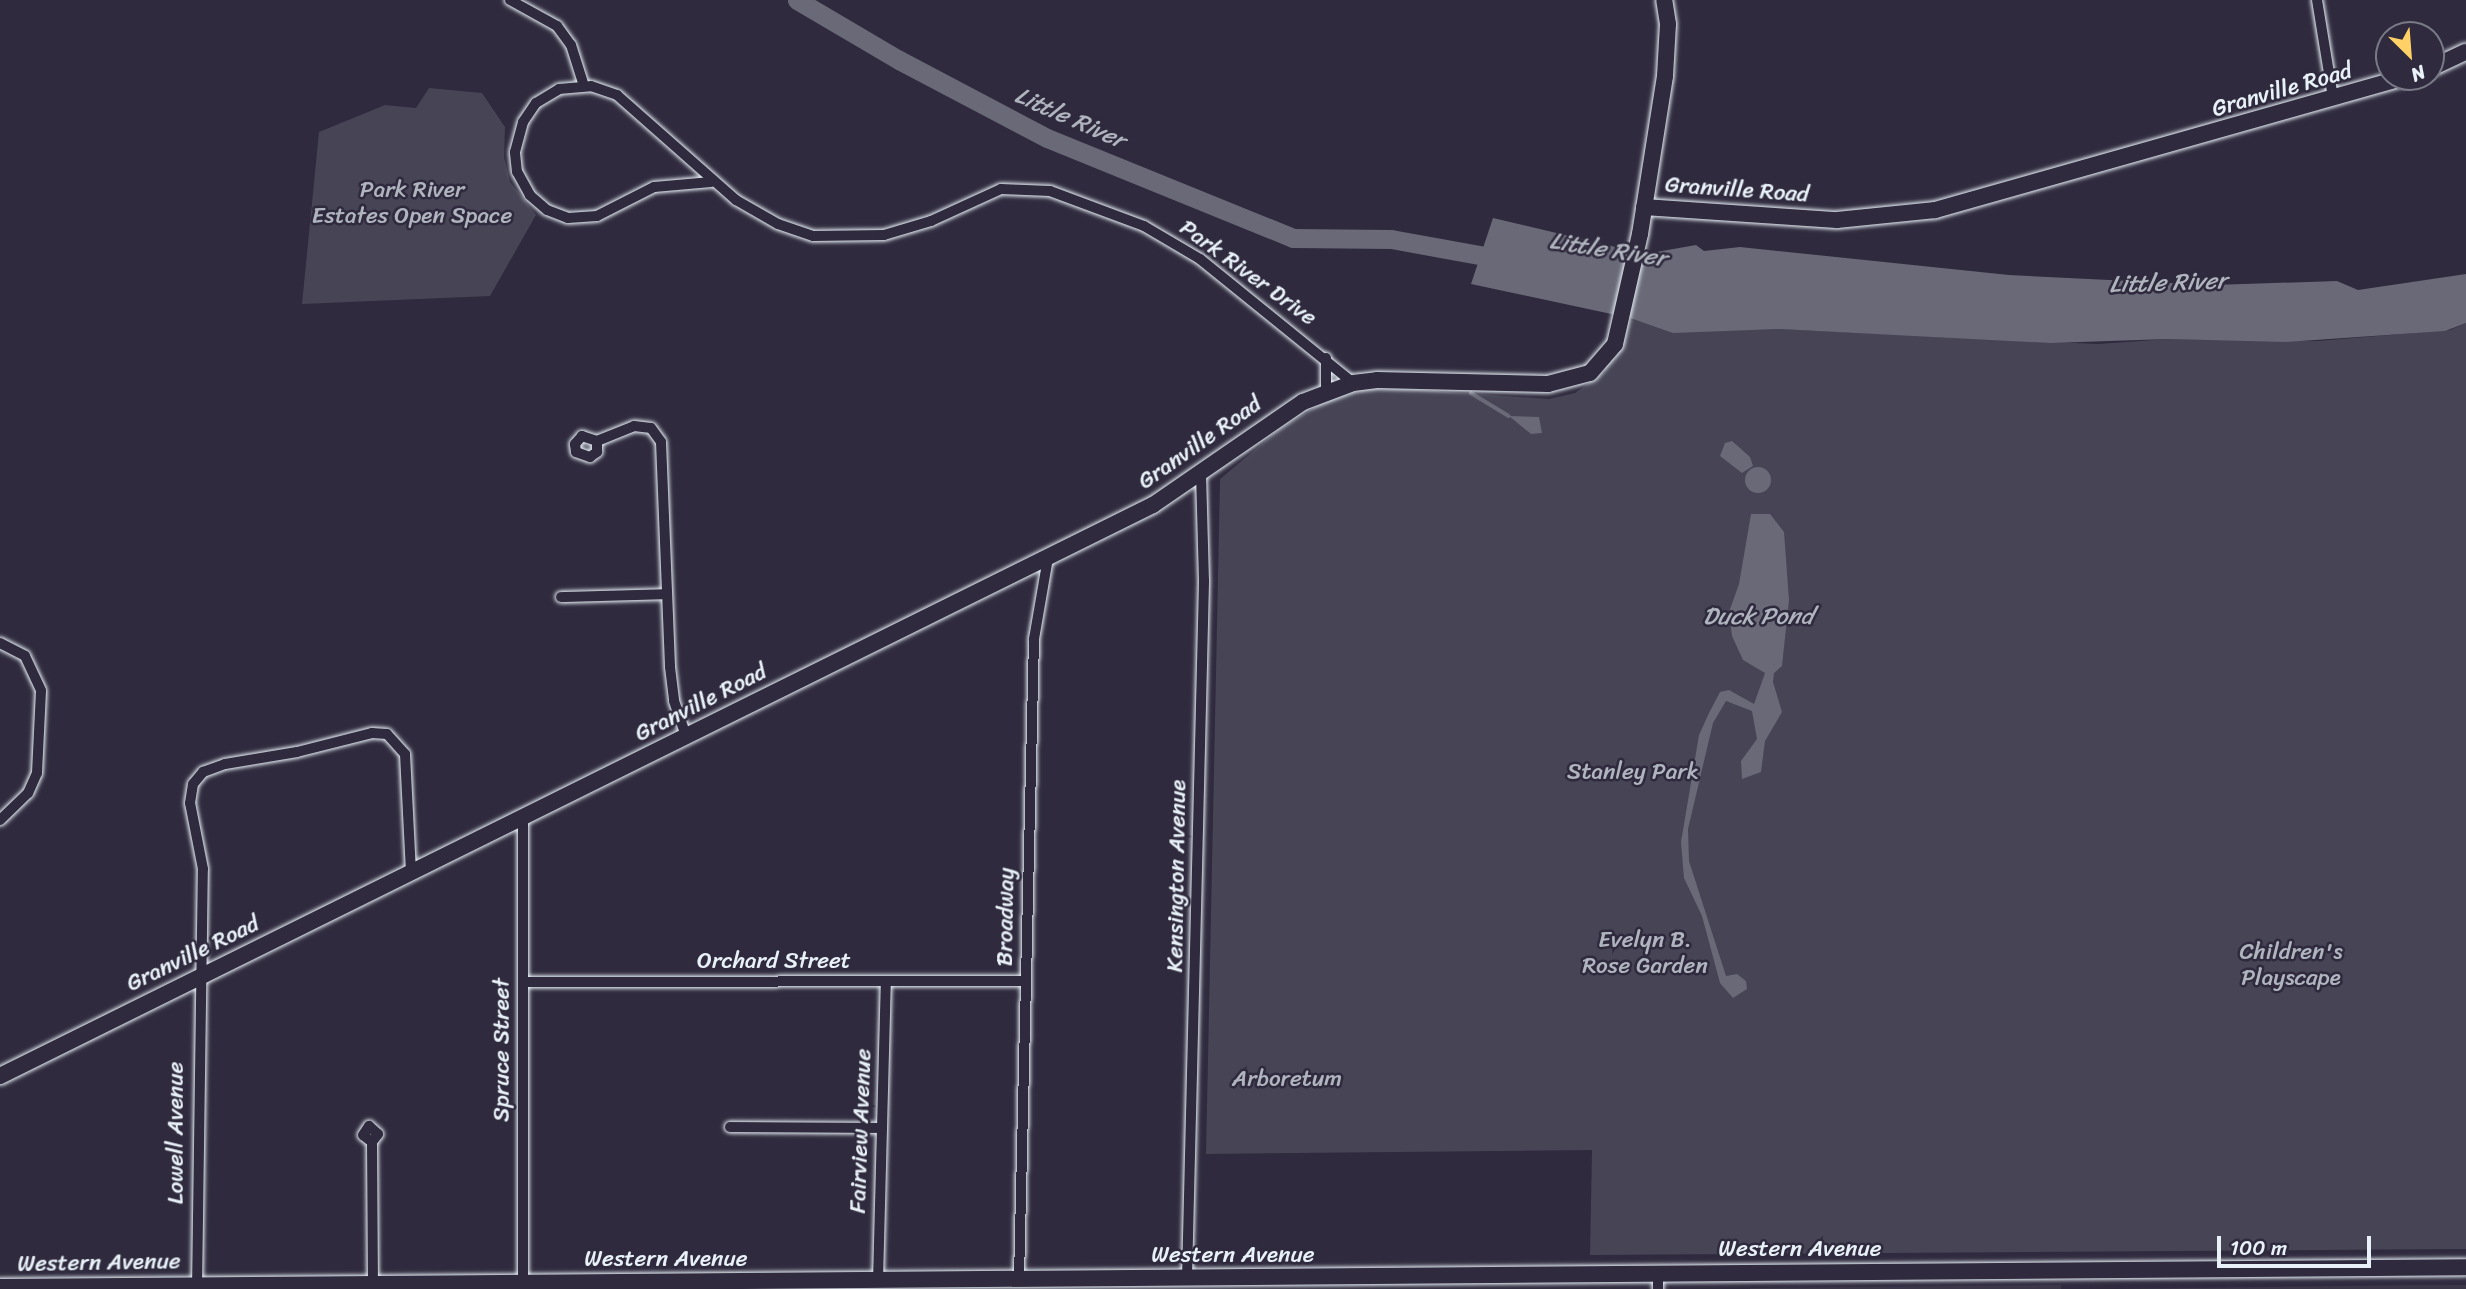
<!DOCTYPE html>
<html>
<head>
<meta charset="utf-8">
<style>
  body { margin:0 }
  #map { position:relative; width:2466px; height:1289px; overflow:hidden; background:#2f2a3d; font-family:Sriracha,sans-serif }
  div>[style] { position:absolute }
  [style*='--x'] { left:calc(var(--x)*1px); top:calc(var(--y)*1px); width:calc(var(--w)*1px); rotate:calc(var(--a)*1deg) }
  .built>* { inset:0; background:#3b3749 }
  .green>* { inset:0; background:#464455 }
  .water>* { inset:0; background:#696978 }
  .round { border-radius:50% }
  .stream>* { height:3.5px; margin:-1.75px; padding:0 1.75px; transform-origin:1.75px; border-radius:1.75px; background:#696978 }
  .river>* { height:19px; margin:-9.5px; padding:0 9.5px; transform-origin:9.5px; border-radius:9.5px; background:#696978 }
  .roads { filter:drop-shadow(0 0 2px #e8f1f8) drop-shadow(0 0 2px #e8f1f8) }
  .street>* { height:10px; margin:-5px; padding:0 5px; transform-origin:5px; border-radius:5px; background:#2f2a3d }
  .secondary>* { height:16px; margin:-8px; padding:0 8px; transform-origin:8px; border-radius:8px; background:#2f2a3d }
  span { translate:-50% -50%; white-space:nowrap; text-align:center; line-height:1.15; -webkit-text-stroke:5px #2f2a3d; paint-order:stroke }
  .street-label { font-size:23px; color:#e8f1f8 }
  .park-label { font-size:23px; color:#afb4bf }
  .water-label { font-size:24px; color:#afb4be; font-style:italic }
  .north { position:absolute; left:2375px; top:21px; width:70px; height:70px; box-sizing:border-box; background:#2f2a3d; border:2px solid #797a88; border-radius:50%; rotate:155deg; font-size:19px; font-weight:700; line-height:28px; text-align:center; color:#e8f1f8 }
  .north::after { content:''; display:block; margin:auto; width:24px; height:32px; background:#ffd166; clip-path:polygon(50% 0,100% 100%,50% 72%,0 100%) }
  .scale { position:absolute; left:2217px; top:1236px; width:154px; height:32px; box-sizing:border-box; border:4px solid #e8f1f8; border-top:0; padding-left:9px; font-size:21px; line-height:24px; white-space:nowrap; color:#e8f1f8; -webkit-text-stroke:5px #2f2a3d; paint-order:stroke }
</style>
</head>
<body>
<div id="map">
  <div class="built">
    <i style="clip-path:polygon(2061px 1285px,2061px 1289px,1750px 1289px,1750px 1288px)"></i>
    <i style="clip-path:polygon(2416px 1285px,2466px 1285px,2466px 1289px,2113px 1289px)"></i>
  </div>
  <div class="green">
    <i style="clip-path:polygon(429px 88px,482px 93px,505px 127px,504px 157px,510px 182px,536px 215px,490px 296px,302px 304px,319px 132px,385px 105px,416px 108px)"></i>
    <i style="clip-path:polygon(1630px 318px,1673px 332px,1779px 329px,2098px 344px,2168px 339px,2317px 341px,2450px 330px,2466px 323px,2466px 1249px,1590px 1255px,1592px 1150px,1206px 1154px,1220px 479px,1280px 429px,1329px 399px,1374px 387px,1549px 399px,1575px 393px,1605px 372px,1608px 356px,1615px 359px)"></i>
  </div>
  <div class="water">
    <i style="clip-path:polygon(1493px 218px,1645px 254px,1696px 245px,1704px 251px,1740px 247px,2009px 275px,2213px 285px,2337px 281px,2358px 290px,2466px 274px,2466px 323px,2445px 331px,2286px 342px,2168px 339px,2051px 343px,1779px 329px,1673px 333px,1630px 318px,1471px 284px)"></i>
    <i style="clip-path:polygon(1509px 416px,1539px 417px,1542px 433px,1531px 434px)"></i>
    <i style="clip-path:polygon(1732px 441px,1750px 457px,1753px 466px,1742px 473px,1720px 456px,1725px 443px)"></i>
    <i class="round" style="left:1745px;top:467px;width:26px;height:26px"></i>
    <i style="clip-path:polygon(1751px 514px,1770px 514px,1784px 532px,1789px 600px,1782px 666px,1774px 673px,1773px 682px,1782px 712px,1765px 741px,1761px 772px,1742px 779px,1741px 761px,1757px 739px,1752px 711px,1726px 701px,1713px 723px,1688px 829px,1689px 861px,1726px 976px,1737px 974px,1746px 981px,1747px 989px,1733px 998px,1720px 983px,1702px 916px,1684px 878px,1681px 842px,1699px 735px,1709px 713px,1720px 692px,1729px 690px,1754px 704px,1765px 673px,1743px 660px,1732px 636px,1729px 612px,1739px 584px)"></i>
  </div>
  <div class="stream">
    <i style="--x:1471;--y:393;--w:44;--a:31.2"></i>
  </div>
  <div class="river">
    <i style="--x:797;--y:0;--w:118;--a:30.5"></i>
    <i style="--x:899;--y:60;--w:167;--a:27.8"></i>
    <i style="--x:1047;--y:138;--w:266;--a:22.1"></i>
    <i style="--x:1293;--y:238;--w:98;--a:0.6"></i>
    <i style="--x:1391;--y:239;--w:117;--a:10.3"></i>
  </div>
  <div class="roads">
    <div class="street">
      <i style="--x:510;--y:0;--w:54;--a:29"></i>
      <i style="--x:557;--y:26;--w:24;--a:54"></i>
      <i style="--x:571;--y:45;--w:43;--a:72.4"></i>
      <i style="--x:2317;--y:0;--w:99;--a:80.7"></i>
      <i style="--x:711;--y:182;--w:57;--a:175"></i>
      <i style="--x:654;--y:187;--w:64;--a:153"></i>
      <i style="--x:597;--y:216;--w:29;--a:176"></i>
      <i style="--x:568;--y:218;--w:22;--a:-159"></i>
      <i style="--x:547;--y:210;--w:23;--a:-139"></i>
      <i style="--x:530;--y:195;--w:26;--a:-119"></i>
      <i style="--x:517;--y:172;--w:20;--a:-96"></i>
      <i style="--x:515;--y:152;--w:31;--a:-75"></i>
      <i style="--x:523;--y:122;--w:23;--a:-56"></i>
      <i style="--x:536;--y:103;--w:27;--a:-31"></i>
      <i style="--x:559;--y:89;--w:32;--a:-5"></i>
      <i style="--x:591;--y:86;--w:28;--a:19"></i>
      <i style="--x:617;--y:95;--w:159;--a:41.4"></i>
      <i style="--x:736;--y:200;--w:48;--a:29.7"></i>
      <i style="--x:778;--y:224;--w:37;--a:19"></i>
      <i style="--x:813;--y:236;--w:71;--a:-0.8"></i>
      <i style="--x:884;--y:235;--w:49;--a:-16.6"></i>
      <i style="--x:931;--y:221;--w:77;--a:-24.6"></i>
      <i style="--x:1001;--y:189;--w:49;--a:2.3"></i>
      <i style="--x:1050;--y:191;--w:100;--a:20.4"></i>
      <i style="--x:1144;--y:226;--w:65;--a:30.5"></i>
      <i style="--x:1200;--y:259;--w:197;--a:39"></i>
      <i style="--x:1326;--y:358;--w:34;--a:90"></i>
      <i style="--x:597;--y:441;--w:16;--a:-162"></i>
      <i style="--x:582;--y:436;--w:11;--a:131"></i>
      <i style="--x:575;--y:444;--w:8;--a:83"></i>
      <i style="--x:576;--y:452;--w:15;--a:20"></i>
      <i style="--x:590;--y:457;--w:9;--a:-36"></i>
      <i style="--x:597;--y:452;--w:11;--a:-90"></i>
      <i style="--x:597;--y:441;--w:40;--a:-22"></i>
      <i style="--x:634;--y:426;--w:17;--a:7"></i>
      <i style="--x:651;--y:428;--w:17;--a:54"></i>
      <i style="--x:661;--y:442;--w:225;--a:87.7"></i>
      <i style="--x:670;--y:667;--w:34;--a:83"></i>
      <i style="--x:674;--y:701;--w:36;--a:71"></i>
      <i style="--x:561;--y:597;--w:106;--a:-1.6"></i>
      <i style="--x:0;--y:643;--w:28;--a:27"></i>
      <i style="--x:25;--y:656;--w:38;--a:65"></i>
      <i style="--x:41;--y:691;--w:82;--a:92.8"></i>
      <i style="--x:37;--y:773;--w:22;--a:114"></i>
      <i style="--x:28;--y:793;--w:39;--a:136"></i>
      <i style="--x:523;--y:982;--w:503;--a:-0.11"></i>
      <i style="--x:730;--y:1127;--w:152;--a:0.4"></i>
      <i style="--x:372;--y:1142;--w:11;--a:-142"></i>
      <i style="--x:363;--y:1135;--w:11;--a:-56"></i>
      <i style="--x:369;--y:1126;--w:12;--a:42"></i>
      <i style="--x:378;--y:1134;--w:10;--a:127"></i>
      <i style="--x:372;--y:1142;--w:142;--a:89.6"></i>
      <i style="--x:1187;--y:1278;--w:697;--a:-88.6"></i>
      <i style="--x:1204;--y:581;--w:105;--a:-91.6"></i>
      <i style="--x:1019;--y:1279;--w:640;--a:-88.66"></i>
      <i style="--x:1034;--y:639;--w:82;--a:-80.2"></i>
      <i style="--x:878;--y:1281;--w:300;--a:-88.5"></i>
      <i style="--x:523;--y:1282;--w:465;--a:-90"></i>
      <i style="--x:197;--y:1289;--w:420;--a:-89.2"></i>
      <i style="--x:203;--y:869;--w:67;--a:-101.1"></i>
      <i style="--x:190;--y:803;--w:19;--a:-81"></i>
      <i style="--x:193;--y:784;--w:16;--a:-50"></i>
      <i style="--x:203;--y:772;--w:23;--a:-20"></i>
      <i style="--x:225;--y:764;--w:73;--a:-9.5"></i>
      <i style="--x:297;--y:752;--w:77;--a:-14.2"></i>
      <i style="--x:372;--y:733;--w:15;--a:4"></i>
      <i style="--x:387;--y:734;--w:27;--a:48"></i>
      <i style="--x:405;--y:754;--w:120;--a:87.1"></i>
      <i style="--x:1658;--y:1289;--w:15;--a:-90"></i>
    </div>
    <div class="secondary">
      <i style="--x:2431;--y:68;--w:38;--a:-25"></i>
      <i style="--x:1644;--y:207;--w:193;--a:3.9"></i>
      <i style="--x:1837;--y:220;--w:99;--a:-5.8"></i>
      <i style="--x:1935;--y:210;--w:488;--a:-15.8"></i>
      <i style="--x:0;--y:1076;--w:1287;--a:-26.35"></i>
      <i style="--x:1153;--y:505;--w:182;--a:-34.5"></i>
      <i style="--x:1303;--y:402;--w:53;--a:-20.8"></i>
      <i style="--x:1353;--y:383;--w:24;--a:-7"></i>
      <i style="--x:1377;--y:380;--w:171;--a:1.3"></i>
      <i style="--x:1548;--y:384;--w:43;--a:-14.7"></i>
      <i style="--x:1590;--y:373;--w:38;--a:-49"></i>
      <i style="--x:1615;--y:344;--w:113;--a:-77.2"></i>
      <i style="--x:1640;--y:234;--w:160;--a:-81"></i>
      <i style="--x:1665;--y:76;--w:52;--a:-86.7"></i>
      <i style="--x:1668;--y:24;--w:24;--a:-99"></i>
      <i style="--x:0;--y:1287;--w:2466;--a:-0.46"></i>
    </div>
  </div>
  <div class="street-label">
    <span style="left:2282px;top:90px;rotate:-16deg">Granville Road</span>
    <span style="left:1737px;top:190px;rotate:4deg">Granville Road</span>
    <span style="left:1248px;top:273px;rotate:36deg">Park River Drive</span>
    <span style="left:1200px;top:443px;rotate:-35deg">Granville Road</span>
    <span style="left:701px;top:703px;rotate:-27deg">Granville Road</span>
    <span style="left:1177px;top:876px;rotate:-89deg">Kensington Avenue</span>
    <span style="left:1006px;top:917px;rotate:-89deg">Broadway</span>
    <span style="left:193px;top:954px;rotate:-26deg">Granville Road</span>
    <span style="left:774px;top:961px">Orchard Street</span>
    <span style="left:502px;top:1050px;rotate:-90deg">Spruce Street</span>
    <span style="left:861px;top:1131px;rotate:-88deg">Fairview Avenue</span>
    <span style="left:176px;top:1133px;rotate:-90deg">Lowell Avenue</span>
    <span style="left:1800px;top:1249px">Western Avenue</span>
    <span style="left:1233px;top:1255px">Western Avenue</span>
    <span style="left:666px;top:1259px">Western Avenue</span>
    <span style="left:99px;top:1263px;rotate:-1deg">Western Avenue</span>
  </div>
  <div class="park-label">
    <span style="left:412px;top:203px">Park River<br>Estates Open Space</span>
    <span style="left:1633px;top:772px">Stanley Park</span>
    <span style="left:1645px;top:953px">Evelyn B.<br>Rose Garden</span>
    <span style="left:2291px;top:965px">Children's<br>Playscape</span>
    <span style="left:1287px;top:1079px">Arboretum</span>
  </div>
  <div class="water-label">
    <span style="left:1070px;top:118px;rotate:24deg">Little River</span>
    <span style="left:1608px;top:250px;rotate:9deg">Little River</span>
    <span style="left:2168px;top:283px;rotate:-2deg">Little River</span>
    <span style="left:1758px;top:617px">Duck Pond</span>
  </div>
  <div class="north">N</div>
  <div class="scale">100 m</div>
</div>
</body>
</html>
